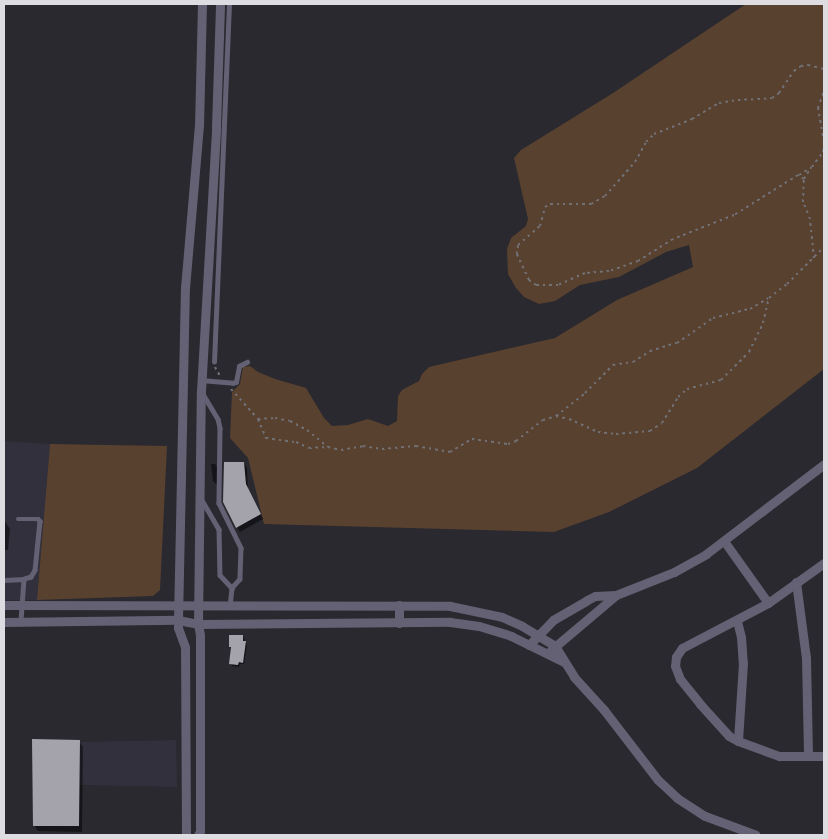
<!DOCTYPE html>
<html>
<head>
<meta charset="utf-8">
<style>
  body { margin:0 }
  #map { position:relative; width:828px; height:839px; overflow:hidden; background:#29292f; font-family:Quicksand,sans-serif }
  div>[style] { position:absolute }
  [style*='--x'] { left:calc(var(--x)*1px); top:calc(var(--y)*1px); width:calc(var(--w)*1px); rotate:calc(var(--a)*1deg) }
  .built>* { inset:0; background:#31303c }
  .green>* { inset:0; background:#594130 }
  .shadow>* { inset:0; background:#0007 }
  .building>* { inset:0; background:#a4a3ab }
  .path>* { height:2px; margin-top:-1px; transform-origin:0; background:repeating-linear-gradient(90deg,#707075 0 2.5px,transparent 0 6.5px) }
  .lane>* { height:4.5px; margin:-2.25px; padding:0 2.25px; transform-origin:2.25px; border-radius:2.25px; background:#636173 }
  .street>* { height:9px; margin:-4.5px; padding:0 4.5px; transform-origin:4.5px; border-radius:4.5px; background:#636173 }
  span { translate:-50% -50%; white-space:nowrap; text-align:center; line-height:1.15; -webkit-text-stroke:5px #201f25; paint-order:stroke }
  .frame { position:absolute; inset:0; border:5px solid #dddce1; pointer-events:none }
</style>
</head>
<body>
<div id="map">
  <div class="built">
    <i style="clip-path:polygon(4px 441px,50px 444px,37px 600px,4px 600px)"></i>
    <i style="clip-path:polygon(176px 740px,177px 787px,80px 785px,80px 742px)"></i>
  </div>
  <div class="green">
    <i style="clip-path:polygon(746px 4px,824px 4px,824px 369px,697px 468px,609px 512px,554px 532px,264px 524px,248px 458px,230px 438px,232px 392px,240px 384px,243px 367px,250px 366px,258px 372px,275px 379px,306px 388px,324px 418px,332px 426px,348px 425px,368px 419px,388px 426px,397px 421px,398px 396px,402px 390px,419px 381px,422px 374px,429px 367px,555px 338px,617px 300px,693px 267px,689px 245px,666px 252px,619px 277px,580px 285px,555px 301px,539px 304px,524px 297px,516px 288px,508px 274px,507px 249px,511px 238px,526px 226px,528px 219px,514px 158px,521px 150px,613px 93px)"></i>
    <i style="clip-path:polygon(50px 444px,167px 446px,160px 590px,153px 596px,37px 600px)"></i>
  </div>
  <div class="shadow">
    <i style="clip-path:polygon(244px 463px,247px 468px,248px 491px,263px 519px,240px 532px,237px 527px)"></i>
    <i style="clip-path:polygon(211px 464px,215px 464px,218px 469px,218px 486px,213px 481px)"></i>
    <i style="clip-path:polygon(4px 520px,10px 529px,8px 550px,4px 550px)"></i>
    <i style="clip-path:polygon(243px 636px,247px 645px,244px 664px,240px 664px,239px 667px,232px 666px,230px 646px)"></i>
    <i style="clip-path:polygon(79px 741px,83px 747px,82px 832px,38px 831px,34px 825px)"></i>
  </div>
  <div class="building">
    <i style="clip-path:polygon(224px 462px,244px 462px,246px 484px,261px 514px,236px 528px,223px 502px)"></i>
    <i style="clip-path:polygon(229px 635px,243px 635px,243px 641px,246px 641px,243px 663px,239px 662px,238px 665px,229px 664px,231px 647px,229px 647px)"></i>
    <i style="clip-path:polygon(32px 739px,80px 740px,79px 826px,33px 826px)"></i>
  </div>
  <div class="path">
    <i style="--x:799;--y:175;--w:15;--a:-32"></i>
    <i style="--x:812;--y:167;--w:19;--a:-54"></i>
    <i style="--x:823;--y:152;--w:10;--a:-84"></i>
    <i style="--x:824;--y:142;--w:35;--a:-100"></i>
    <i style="--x:818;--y:108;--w:18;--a:-71"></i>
    <i style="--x:804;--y:179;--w:12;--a:-59"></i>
    <i style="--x:814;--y:258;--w:39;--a:-96"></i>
    <i style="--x:810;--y:219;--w:18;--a:-112"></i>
    <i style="--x:803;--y:202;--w:23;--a:-88"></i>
    <i style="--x:804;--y:179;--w:7;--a:-146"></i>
    <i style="--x:798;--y:175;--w:75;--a:148"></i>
    <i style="--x:734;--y:215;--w:66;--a:158.5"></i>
    <i style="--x:673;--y:239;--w:41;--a:147.8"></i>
    <i style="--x:638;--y:261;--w:31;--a:161"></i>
    <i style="--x:609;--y:271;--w:24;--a:175"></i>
    <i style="--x:585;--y:273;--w:30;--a:156"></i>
    <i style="--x:558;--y:285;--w:22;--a:180"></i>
    <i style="--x:536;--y:285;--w:9;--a:-144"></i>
    <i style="--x:529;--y:280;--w:29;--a:-115"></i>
    <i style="--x:517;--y:254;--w:9;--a:-84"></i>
    <i style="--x:518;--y:245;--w:29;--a:-41"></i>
    <i style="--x:540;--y:226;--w:20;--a:-75"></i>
    <i style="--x:545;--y:207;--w:6;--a:-31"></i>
    <i style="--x:550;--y:204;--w:41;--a:0"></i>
    <i style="--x:591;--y:204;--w:16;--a:-30"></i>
    <i style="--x:605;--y:196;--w:45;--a:-48.6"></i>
    <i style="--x:635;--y:162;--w:23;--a:-61"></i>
    <i style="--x:646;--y:142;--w:11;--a:-45"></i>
    <i style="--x:654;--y:134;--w:41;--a:-21.5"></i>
    <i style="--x:692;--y:119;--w:31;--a:-31"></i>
    <i style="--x:719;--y:103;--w:19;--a:-9"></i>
    <i style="--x:738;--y:100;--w:34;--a:-3"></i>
    <i style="--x:772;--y:98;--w:9;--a:-36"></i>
    <i style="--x:779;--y:93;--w:27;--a:-56"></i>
    <i style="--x:794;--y:71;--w:9;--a:-36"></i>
    <i style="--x:801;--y:66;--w:7;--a:-8"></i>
    <i style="--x:808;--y:65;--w:16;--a:14"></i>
    <i style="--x:215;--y:367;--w:10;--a:61"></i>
    <i style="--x:231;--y:389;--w:40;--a:48"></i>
    <i style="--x:258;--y:419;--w:21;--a:67"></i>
    <i style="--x:266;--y:438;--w:30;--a:8"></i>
    <i style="--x:296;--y:442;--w:14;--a:25"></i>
    <i style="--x:309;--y:448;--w:19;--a:-3"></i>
    <i style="--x:328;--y:447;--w:13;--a:13"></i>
    <i style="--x:341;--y:450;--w:22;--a:-10"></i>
    <i style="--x:363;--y:446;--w:19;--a:9"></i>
    <i style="--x:382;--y:449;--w:34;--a:-5"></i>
    <i style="--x:416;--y:446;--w:35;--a:10"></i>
    <i style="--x:450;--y:452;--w:26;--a:-31"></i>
    <i style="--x:472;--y:439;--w:36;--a:8"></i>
    <i style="--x:508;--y:444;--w:9;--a:-21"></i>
    <i style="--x:516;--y:441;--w:34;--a:-38"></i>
    <i style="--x:543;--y:420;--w:14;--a:-17"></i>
    <i style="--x:556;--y:416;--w:13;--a:13"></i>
    <i style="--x:569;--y:419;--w:32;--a:24"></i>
    <i style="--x:598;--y:432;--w:18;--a:6"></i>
    <i style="--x:616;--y:434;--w:34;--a:-5"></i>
    <i style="--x:650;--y:431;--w:14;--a:-34"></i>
    <i style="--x:662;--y:423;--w:31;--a:-58"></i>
    <i style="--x:678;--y:397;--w:12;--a:-42"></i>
    <i style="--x:687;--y:389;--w:35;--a:-15"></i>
    <i style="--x:721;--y:380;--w:40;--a:-45"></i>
    <i style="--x:749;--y:352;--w:32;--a:-64"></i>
    <i style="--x:763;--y:323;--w:26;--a:-77"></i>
    <i style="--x:769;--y:298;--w:23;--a:-38"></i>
    <i style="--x:787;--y:284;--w:52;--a:-45"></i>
    <i style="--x:556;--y:416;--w:37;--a:-38"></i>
    <i style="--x:585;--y:393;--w:40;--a:-45"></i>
    <i style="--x:613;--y:365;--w:20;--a:-9"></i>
    <i style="--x:633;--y:362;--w:20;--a:-33"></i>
    <i style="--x:650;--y:351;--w:28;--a:-17"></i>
    <i style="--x:677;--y:343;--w:44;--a:-34.8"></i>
    <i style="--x:713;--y:318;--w:38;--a:-14"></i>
    <i style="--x:750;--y:309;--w:21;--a:-31"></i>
    <i style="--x:258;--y:419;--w:17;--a:-3"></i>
    <i style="--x:275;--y:418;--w:15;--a:11"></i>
    <i style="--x:290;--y:421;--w:19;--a:28"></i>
    <i style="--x:307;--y:430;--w:27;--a:39"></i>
  </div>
  <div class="lane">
    <i style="--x:214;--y:362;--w:358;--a:-87.6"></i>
    <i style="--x:201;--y:380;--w:32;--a:5"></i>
    <i style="--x:233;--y:383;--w:3;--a:-18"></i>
    <i style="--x:236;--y:382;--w:16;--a:-79"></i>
    <i style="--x:239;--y:366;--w:9;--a:-27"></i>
    <i style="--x:203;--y:394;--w:29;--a:59"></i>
    <i style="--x:218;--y:419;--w:9;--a:77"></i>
    <i style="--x:220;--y:428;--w:75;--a:90.8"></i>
    <i style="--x:219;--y:503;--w:50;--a:63.9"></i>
    <i style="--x:241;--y:548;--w:31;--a:92"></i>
    <i style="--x:240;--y:579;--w:12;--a:132"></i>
    <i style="--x:232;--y:588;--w:18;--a:96"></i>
    <i style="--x:202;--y:500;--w:34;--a:60"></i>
    <i style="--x:219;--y:529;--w:46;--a:88.8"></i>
    <i style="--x:220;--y:575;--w:18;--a:47"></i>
    <i style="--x:18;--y:519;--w:20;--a:0"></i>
    <i style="--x:38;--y:519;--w:3;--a:45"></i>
    <i style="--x:40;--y:521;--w:49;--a:95.8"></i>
    <i style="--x:35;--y:570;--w:8;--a:120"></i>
    <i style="--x:31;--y:577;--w:7;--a:164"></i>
    <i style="--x:4;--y:580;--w:20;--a:-3"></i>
    <i style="--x:24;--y:579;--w:42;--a:94.1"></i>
  </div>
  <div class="street">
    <i style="--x:724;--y:541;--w:76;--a:54.6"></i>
    <i style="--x:824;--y:563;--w:69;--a:144.5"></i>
    <i style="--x:768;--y:603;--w:97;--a:152.4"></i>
    <i style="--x:682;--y:648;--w:11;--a:124"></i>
    <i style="--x:676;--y:657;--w:9;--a:96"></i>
    <i style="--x:675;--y:666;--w:14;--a:69"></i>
    <i style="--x:680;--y:679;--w:32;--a:51"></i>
    <i style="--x:700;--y:704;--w:43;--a:47.8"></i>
    <i style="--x:729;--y:736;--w:10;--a:29"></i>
    <i style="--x:738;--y:741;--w:44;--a:20.1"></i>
    <i style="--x:779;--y:756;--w:45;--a:0"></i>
    <i style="--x:796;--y:582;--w:77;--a:82.5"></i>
    <i style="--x:806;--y:658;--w:98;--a:88.8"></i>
    <i style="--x:4;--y:605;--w:446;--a:0.1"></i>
    <i style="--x:450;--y:606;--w:53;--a:11.9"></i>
    <i style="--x:502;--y:617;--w:22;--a:24"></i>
    <i style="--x:522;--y:626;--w:39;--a:31"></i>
    <i style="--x:555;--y:646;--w:36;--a:58"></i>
    <i style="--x:574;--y:677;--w:45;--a:47.7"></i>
    <i style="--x:604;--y:710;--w:88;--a:52.4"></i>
    <i style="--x:658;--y:780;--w:26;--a:43"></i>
    <i style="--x:677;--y:798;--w:33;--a:33"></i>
    <i style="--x:705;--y:816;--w:54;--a:20.4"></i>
    <i style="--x:399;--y:605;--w:18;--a:90"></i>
    <i style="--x:737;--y:621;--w:16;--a:76"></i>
    <i style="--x:741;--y:637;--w:26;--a:86"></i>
    <i style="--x:743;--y:663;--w:78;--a:93.7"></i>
    <i style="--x:4;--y:622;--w:174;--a:-0.7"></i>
    <i style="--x:178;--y:620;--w:20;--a:11"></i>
    <i style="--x:198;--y:624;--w:252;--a:-0.5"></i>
    <i style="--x:450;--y:622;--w:29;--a:8"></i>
    <i style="--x:479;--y:626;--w:34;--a:17"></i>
    <i style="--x:511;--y:636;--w:59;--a:26.1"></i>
    <i style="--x:529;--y:645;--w:35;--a:-46"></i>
    <i style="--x:553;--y:620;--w:39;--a:-30"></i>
    <i style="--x:587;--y:600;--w:9;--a:-27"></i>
    <i style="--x:595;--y:596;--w:21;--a:-3"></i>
    <i style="--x:616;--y:595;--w:62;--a:-21.6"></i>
    <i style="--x:674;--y:572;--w:37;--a:-29"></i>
    <i style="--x:706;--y:554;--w:148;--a:-37.3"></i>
    <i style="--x:551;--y:650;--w:85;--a:-40.2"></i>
    <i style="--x:186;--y:835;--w:188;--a:-90.3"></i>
    <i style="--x:185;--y:647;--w:20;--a:-110"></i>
    <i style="--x:178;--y:628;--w:8;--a:-90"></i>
    <i style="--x:178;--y:620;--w:332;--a:-88.8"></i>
    <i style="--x:185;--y:288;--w:163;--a:-85.1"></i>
    <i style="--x:199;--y:126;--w:122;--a:-88.6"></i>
    <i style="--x:198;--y:835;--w:4;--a:-63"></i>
    <i style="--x:200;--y:831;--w:196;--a:-90"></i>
    <i style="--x:200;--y:635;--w:11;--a:-100"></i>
    <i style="--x:198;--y:624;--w:233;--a:-89.3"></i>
    <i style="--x:201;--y:391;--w:264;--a:-86.7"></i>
    <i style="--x:216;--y:127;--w:123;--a:-88.1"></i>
  </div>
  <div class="frame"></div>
</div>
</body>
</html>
